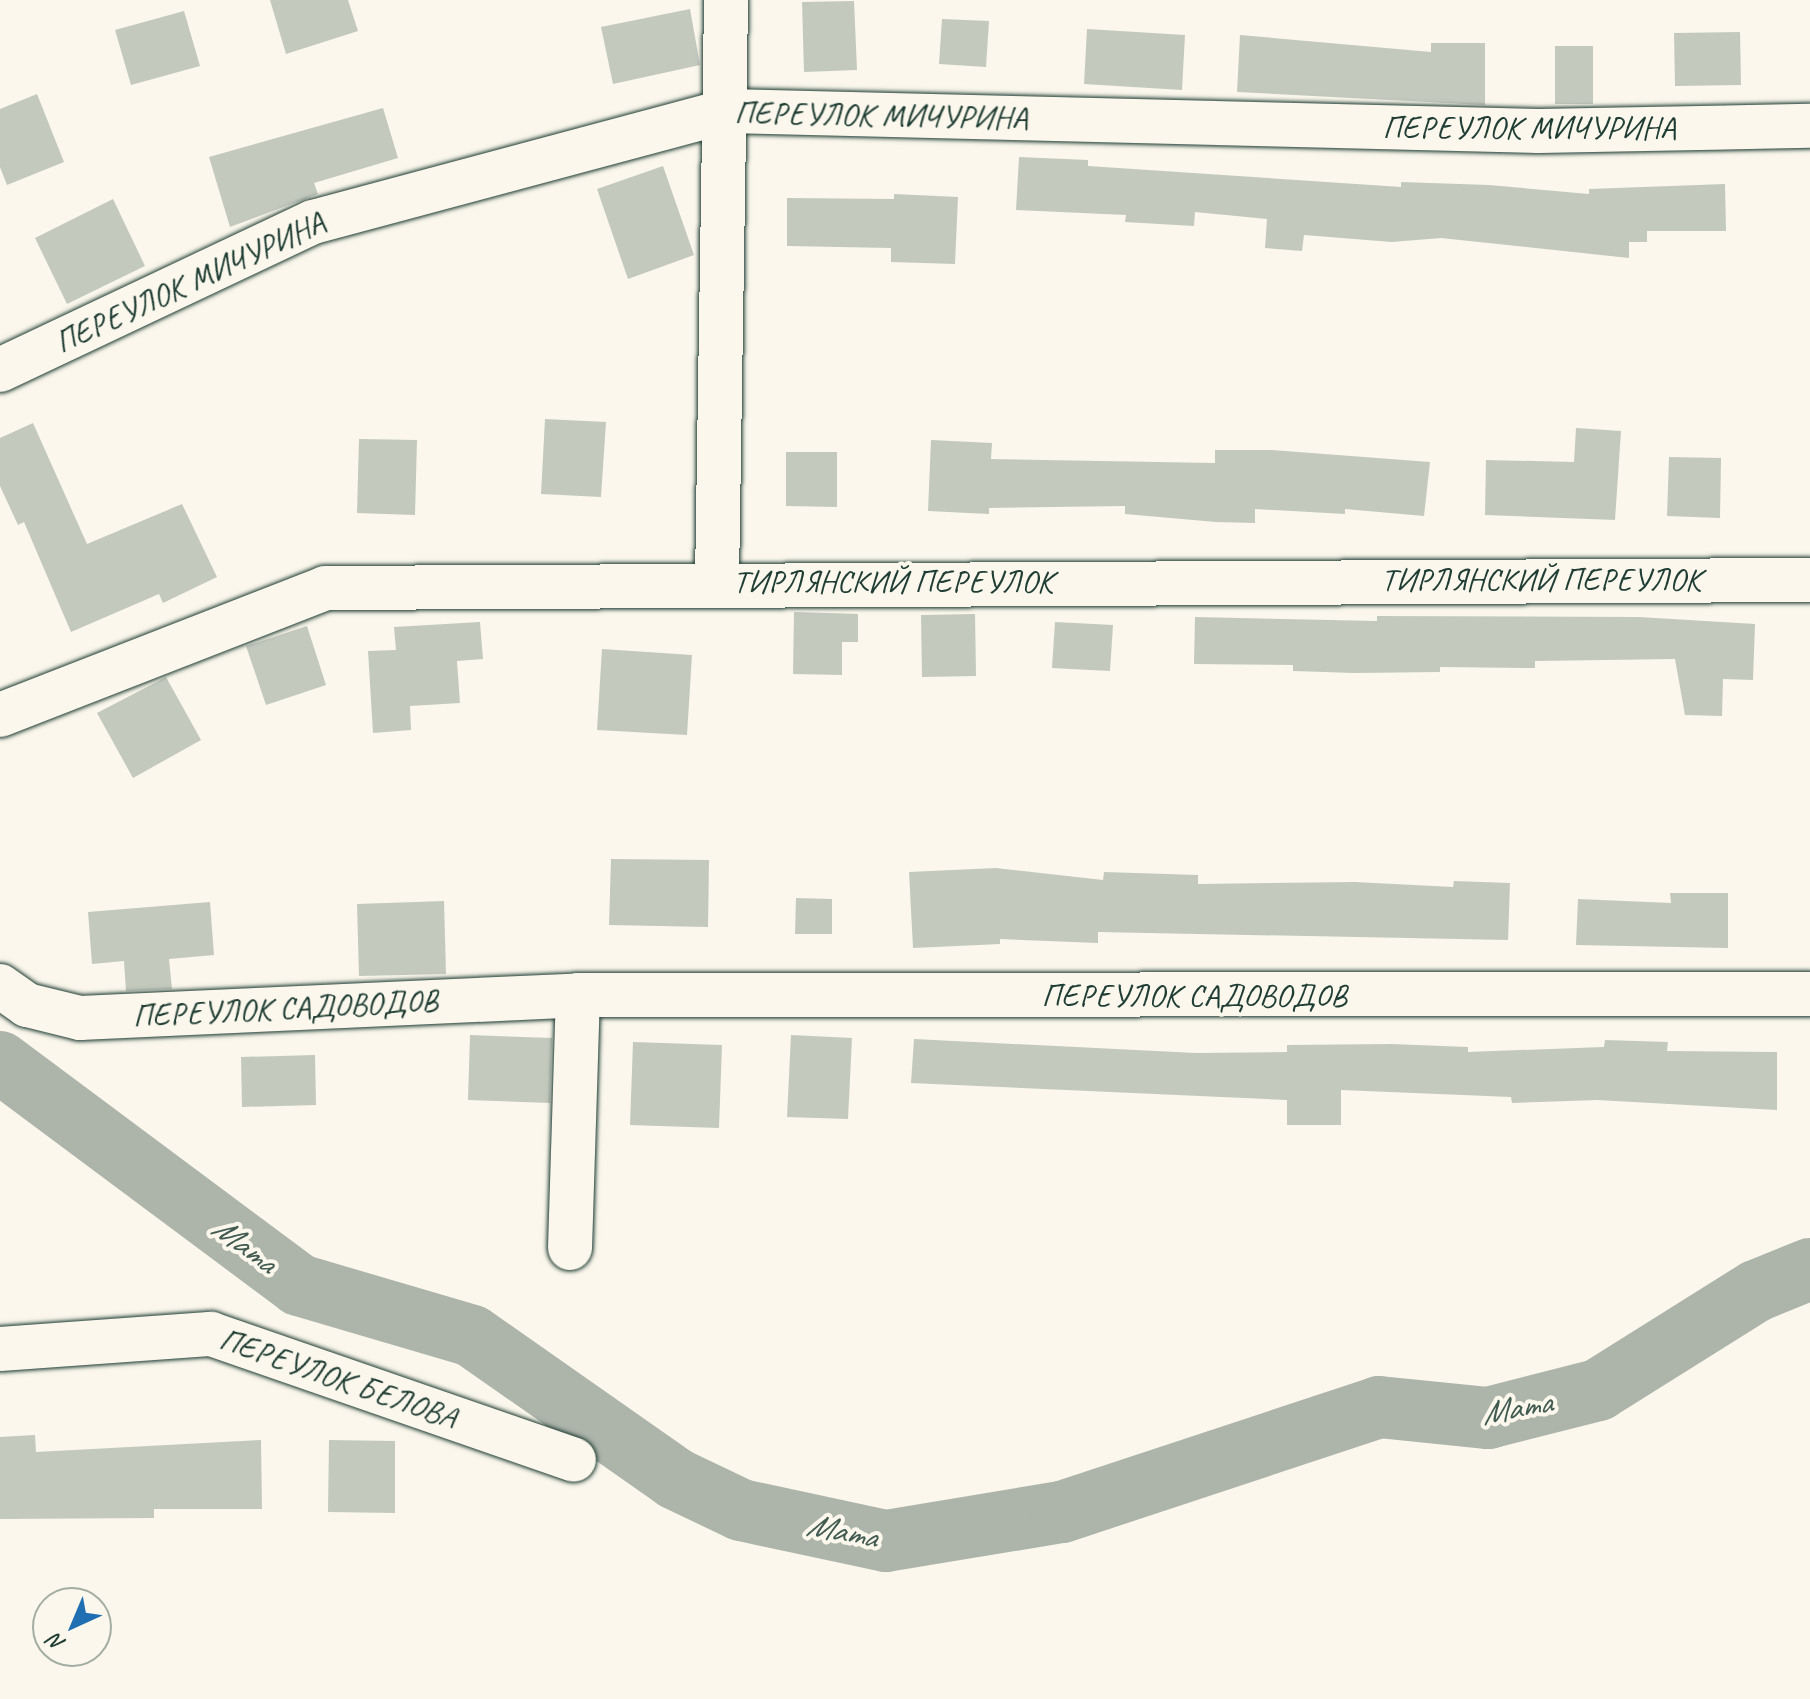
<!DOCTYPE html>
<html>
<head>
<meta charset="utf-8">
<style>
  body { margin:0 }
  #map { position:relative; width:1810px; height:1699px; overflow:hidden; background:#fbf7ec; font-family:Caveat,sans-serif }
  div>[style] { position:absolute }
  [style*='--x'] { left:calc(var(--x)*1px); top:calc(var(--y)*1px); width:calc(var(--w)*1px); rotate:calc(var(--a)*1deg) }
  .river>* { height:62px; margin:-31px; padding:0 31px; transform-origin:31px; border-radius:31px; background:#adb4aa }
  .building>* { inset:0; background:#c4c9be }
  .roads { filter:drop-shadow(0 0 2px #1f3d34) drop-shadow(0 0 2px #1f3d34) }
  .minor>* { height:44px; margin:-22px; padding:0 22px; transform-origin:22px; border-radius:22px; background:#fbf7ec }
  span { translate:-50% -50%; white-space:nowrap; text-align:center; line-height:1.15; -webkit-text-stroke:8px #fbf7ec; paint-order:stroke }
  .street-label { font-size:32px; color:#1f3d34 }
  .water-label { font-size:34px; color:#425b52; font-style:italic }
  .north { position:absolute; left:32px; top:1587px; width:80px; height:80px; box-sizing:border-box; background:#fbf7ec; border:2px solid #a3ada2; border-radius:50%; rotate:224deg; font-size:22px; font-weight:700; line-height:32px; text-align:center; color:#1f3d34 }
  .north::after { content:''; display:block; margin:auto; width:28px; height:36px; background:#1f6fb2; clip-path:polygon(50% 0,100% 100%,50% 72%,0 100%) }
</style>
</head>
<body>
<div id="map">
  <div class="river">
    <i style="--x:0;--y:1062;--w:373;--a:36.7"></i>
    <i style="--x:299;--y:1285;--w:180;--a:16.4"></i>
    <i style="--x:472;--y:1336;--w:249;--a:35"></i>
    <i style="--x:676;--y:1479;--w:72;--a:25.5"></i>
    <i style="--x:741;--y:1510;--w:148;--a:12.1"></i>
    <i style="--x:886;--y:1541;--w:178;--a:-9.4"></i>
    <i style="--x:1062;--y:1512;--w:334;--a:-18.3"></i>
    <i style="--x:1379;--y:1407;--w:110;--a:5.8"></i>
    <i style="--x:1488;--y:1418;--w:114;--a:-14.3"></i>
    <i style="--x:1598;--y:1390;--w:186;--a:-32.1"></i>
    <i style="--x:1756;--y:1291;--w:58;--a:-22.2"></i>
  </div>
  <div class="building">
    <i style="clip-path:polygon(270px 0,348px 0,358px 31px,286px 54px)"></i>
    <i style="clip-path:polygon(854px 1px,857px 70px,804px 72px,802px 2px)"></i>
    <i style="clip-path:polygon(690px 9px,700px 65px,613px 84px,601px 27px)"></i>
    <i style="clip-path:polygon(184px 11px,200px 66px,131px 85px,115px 30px)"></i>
    <i style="clip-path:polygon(942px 19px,989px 21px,986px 67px,939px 64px)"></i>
    <i style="clip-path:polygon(1087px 29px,1185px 35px,1182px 90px,1084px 84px)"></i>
    <i style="clip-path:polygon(1740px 32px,1741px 85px,1675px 86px,1674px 33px)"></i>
    <i style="clip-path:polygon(1240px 35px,1431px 52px,1431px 43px,1485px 43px,1485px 105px,1237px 92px)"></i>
    <i style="clip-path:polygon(1555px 46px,1593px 46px,1593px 104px,1555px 104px)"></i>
    <i style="clip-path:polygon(37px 94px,64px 162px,7px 185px,0 167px,0 109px)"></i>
    <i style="clip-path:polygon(383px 108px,398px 158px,314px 183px,318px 194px,230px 227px,209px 157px)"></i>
    <i style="clip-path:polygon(1019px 157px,1088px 160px,1088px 166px,1401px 187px,1401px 182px,1489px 185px,1589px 194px,1589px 189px,1725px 184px,1726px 231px,1647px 231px,1647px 242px,1629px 242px,1629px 258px,1441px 238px,1392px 242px,1304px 235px,1302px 251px,1265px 248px,1267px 219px,1195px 212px,1194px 226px,1125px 222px,1126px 215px,1016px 210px)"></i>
    <i style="clip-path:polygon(663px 166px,694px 255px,628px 279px,597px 189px)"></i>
    <i style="clip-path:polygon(894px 194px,958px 197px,955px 264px,891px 262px,891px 248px,787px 246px,787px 198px,894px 199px)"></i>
    <i style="clip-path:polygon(113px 199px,145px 266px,67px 304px,35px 238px)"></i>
    <i style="clip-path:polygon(545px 419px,606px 422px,601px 497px,541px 494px)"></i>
    <i style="clip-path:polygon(33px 423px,87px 544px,182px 504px,217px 577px,163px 603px,159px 594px,71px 632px,24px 522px,18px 525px,0 486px,0 438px)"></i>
    <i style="clip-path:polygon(1576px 428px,1621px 431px,1615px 520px,1485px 515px,1486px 460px,1574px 462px)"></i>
    <i style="clip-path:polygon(359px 439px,417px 440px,415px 515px,357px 513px)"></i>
    <i style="clip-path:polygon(931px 440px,992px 443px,991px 459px,1215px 463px,1215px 450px,1272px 450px,1430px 462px,1424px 516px,1345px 509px,1345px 514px,1255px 509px,1255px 523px,1216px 522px,1125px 514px,1125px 506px,989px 508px,989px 514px,928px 511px)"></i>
    <i style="clip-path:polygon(786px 452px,837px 452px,837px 507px,786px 506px)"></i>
    <i style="clip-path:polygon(1669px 457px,1721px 458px,1720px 518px,1667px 516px)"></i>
    <i style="clip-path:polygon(794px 612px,858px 614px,858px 642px,842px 642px,842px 675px,793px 674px)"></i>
    <i style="clip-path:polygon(975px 614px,976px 676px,922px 677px,921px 615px)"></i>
    <i style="clip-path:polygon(1377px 616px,1639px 617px,1755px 624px,1753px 680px,1723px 679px,1722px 716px,1685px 715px,1675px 659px,1535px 661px,1535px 668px,1440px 667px,1440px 672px,1354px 673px,1293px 671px,1293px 665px,1194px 664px,1195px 617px,1377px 621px)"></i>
    <i style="clip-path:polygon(480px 622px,483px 659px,457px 661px,460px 703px,410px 706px,411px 730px,373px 733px,368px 651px,396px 650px,394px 627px)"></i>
    <i style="clip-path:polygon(1055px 622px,1113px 625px,1110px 671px,1052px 668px)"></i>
    <i style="clip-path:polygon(307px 626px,326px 685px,266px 705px,246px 646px)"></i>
    <i style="clip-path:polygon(602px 649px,692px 655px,687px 735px,597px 730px)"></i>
    <i style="clip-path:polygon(166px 677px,201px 740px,133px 778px,97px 713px)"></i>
    <i style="clip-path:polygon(611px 859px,709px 860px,708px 927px,609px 925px)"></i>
    <i style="clip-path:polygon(996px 868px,1103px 880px,1104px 872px,1198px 875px,1198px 884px,1355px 882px,1453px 887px,1454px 881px,1510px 883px,1508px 940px,1098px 932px,1098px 943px,1000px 939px,1000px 944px,913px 948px,909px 872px)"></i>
    <i style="clip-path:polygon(1670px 893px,1728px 893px,1728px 948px,1576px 945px,1578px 899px,1671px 903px)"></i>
    <i style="clip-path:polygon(796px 898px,832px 899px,832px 934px,795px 934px)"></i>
    <i style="clip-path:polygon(444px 901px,446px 974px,359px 976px,357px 904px)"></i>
    <i style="clip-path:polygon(210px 902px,214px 955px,169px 959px,172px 989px,126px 991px,124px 961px,92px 964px,88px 912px)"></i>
    <i style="clip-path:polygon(470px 1035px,552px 1038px,550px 1103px,468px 1100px)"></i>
    <i style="clip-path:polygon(791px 1035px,852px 1038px,848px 1119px,787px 1117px)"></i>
    <i style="clip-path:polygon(914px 1039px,1196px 1053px,1287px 1052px,1287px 1045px,1391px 1044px,1468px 1047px,1468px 1052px,1604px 1047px,1605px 1040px,1668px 1042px,1667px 1051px,1777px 1052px,1777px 1110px,1597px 1100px,1512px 1103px,1511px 1097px,1341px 1090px,1341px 1125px,1287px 1125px,1287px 1100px,911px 1083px)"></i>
    <i style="clip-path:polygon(633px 1042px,722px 1045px,719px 1128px,630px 1125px)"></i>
    <i style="clip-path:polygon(315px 1055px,316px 1105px,242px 1107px,241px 1057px)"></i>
    <i style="clip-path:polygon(35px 1435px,36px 1452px,261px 1440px,262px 1509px,154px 1509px,154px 1518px,0 1519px,0 1437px)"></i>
    <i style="clip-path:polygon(329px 1440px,395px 1441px,395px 1513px,328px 1512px)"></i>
  </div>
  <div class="roads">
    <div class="minor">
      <i style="--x:0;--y:370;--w:346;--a:-25.3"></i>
      <i style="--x:313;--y:222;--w:430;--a:-15"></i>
      <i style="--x:728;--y:111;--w:811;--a:1.41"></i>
      <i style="--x:1539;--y:131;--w:271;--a:-1.1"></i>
      <i style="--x:717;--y:582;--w:582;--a:-89.11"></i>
      <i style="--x:0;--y:715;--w:349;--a:-21.3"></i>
      <i style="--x:325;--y:588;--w:1485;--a:-0.31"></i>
      <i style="--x:0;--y:986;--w:33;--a:35"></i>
      <i style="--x:27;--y:1005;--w:55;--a:13.8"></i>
      <i style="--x:80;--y:1018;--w:499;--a:-2.6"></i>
      <i style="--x:578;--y:995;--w:1232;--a:-0.05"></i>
      <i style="--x:570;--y:1248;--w:253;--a:-88.2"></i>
      <i style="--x:0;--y:1349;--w:212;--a:-4.1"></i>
      <i style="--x:211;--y:1334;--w:384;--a:19.1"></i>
    </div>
  </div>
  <div class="street-label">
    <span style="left:881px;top:116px;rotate:1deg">ПЕРЕУЛОК МИЧУРИНА</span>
    <span style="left:1529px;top:128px">ПЕРЕУЛОК МИЧУРИНА</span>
    <span style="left:190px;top:283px;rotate:-25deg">ПЕРЕУЛОК МИЧУРИНА</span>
    <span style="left:1541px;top:580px">ТИРЛЯНСКИЙ ПЕРЕУЛОК</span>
    <span style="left:893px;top:582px">ТИРЛЯНСКИЙ ПЕРЕУЛОК</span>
    <span style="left:1194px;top:996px">ПЕРЕУЛОК САДОВОДОВ</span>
    <span style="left:285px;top:1009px;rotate:-3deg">ПЕРЕУЛОК САДОВОДОВ</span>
    <span style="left:338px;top:1379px;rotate:19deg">ПЕРЕУЛОК БЕЛОВА</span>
  </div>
  <div class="water-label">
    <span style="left:245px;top:1244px;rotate:37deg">Мата</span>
    <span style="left:1516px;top:1407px;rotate:-10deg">Мата</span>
    <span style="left:842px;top:1530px;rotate:11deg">Мата</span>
  </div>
  <div class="north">N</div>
</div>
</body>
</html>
